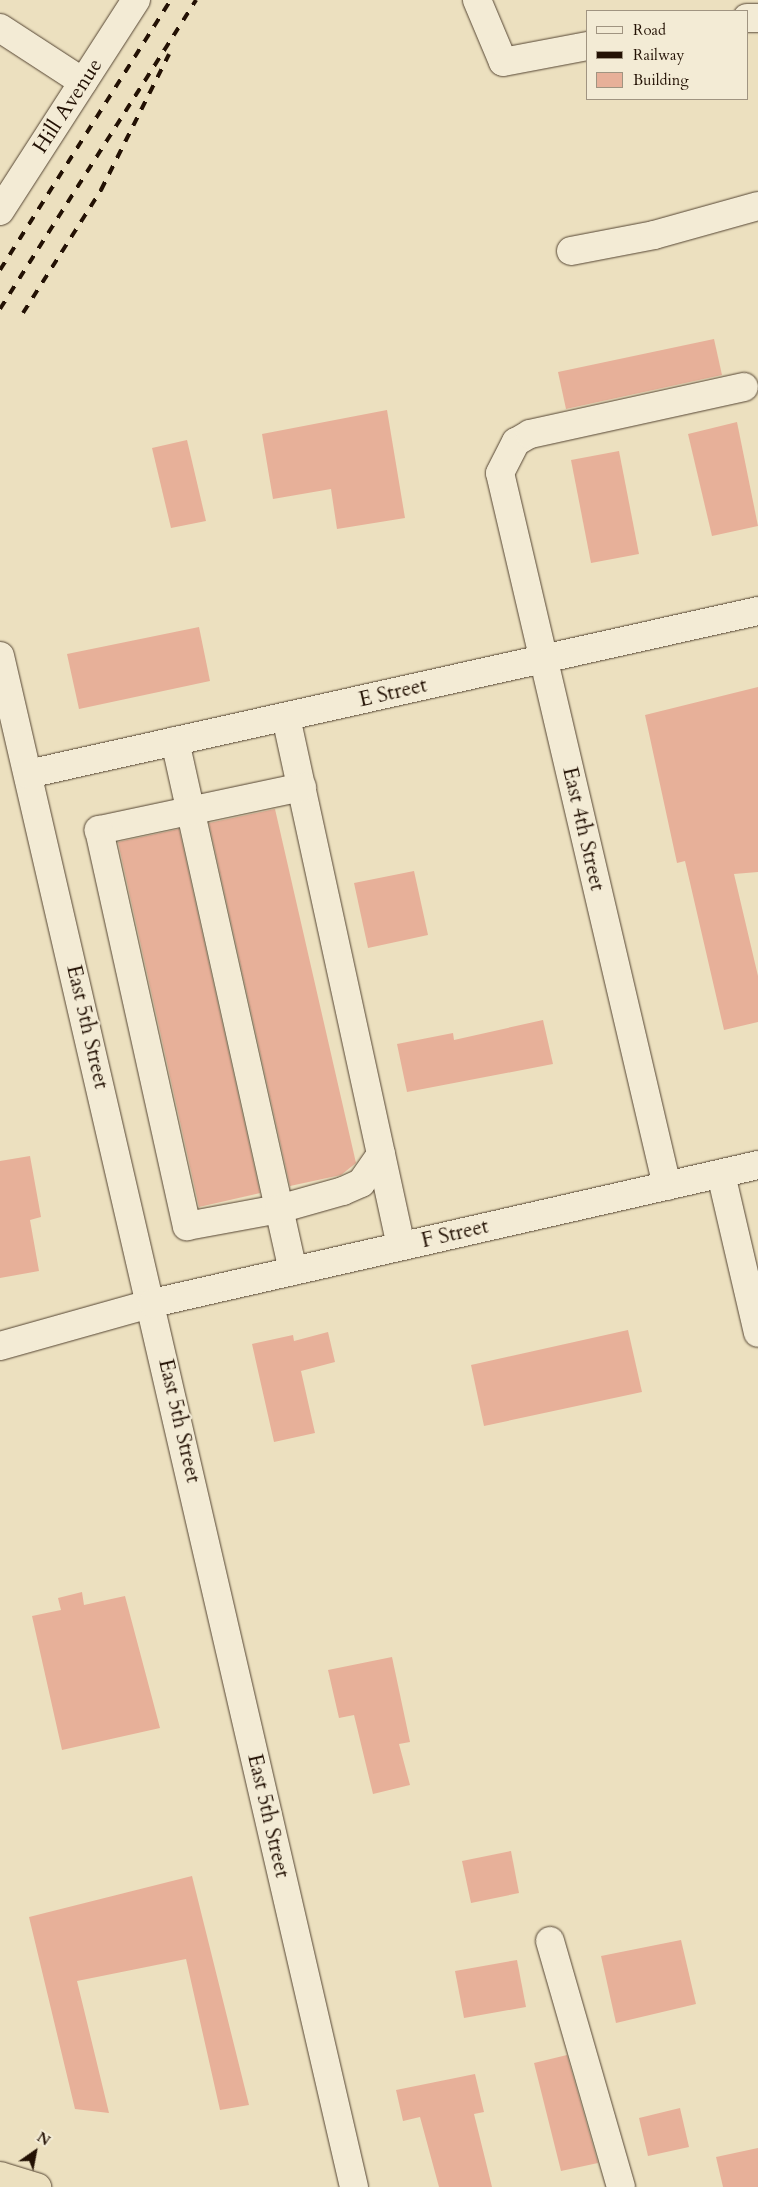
<!DOCTYPE html>
<html>
<head>
<meta charset="utf-8">
<style>
  body { margin:0 }
  #map { position:relative; width:758px; height:2187px; overflow:hidden; background:#ece0bf; font-family:Cardo,serif }
  div>[style] { position:absolute }
  [style*='--x'] { left:calc(var(--x)*1px); top:calc(var(--y)*1px); width:calc(var(--w)*1px); rotate:calc(var(--a)*1deg) }
  .building>* { inset:0; background:#e7b099 }
  .roads { filter:drop-shadow(0 0 1px #554533) drop-shadow(0 0 1px #554533) }
  .minor>* { height:28px; margin:-14px; padding:0 14px; transform-origin:14px; border-radius:14px; background:#f3ebd5 }
  .highway>* { height:28px; margin:-14px; padding:0 14px; transform-origin:14px; border-radius:14px; background:#ece0bf }
  .rail>* { height:4px; margin-top:-2px; transform-origin:0; background:repeating-linear-gradient(90deg,#231104 0 9px,transparent 0 18px) }
  span { translate:-50% -50%; white-space:nowrap; text-align:center; line-height:1.15; -webkit-text-stroke:4.5px #f3ebd5; paint-order:stroke }
  .street-label { font-size:21px; color:#231104 }
  .legend { position:absolute; left:586px; top:10px; width:162px; height:90px; box-sizing:border-box; background:#f3ebd5; border:1px solid #a09481; margin:0; padding:6px 9px; list-style:none; font-size:15px; color:#231104 }
  .legend li { display:flex; align-items:center; gap:10px; height:25px }
  .legend b { width:25px; border:1px solid #a09481 }
  .north { position:absolute; left:10px; top:2127px; width:50px; height:50px; -webkit-text-stroke:4px #f3ebd5; paint-order:stroke; rotate:33deg; font-size:14px; font-weight:700; line-height:20px; text-align:center; color:#231104 }
  .north::after { content:''; display:block; margin:auto; width:18px; height:22px; background:#231104; clip-path:polygon(50% 0,100% 100%,50% 72%,0 100%) }
</style>
</head>
<body>
<div id="map">
  <div class="building">
    <i style="clip-path:polygon(714px 339px,722px 375px,566px 409px,558px 372px)"></i>
    <i style="clip-path:polygon(387px 410px,405px 518px,337px 529px,331px 489px,273px 499px,262px 434px)"></i>
    <i style="clip-path:polygon(737px 422px,758px 526px,712px 536px,688px 434px)"></i>
    <i style="clip-path:polygon(187px 440px,206px 521px,171px 528px,152px 448px)"></i>
    <i style="clip-path:polygon(619px 451px,639px 554px,591px 563px,571px 460px)"></i>
    <i style="clip-path:polygon(199px 627px,210px 681px,79px 709px,67px 654px)"></i>
    <i style="clip-path:polygon(758px 687px,758px 872px,734px 874px,758px 976px,758px 1022px,724px 1030px,685px 861px,677px 863px,645px 715px)"></i>
    <i style="clip-path:polygon(275px 809px,356px 1163px,341px 1175px,290px 1186px,209px 823px)"></i>
    <i style="clip-path:polygon(179px 829px,260px 1193px,199px 1207px,118px 842px)"></i>
    <i style="clip-path:polygon(414px 871px,428px 935px,368px 948px,354px 883px)"></i>
    <i style="clip-path:polygon(543px 1020px,553px 1064px,407px 1092px,397px 1044px,453px 1033px,454px 1040px)"></i>
    <i style="clip-path:polygon(30px 1156px,41px 1217px,30px 1220px,39px 1271px,0 1278px,0 1161px)"></i>
    <i style="clip-path:polygon(628px 1330px,642px 1392px,484px 1426px,471px 1365px)"></i>
    <i style="clip-path:polygon(328px 1332px,335px 1362px,301px 1371px,315px 1433px,274px 1442px,252px 1344px,293px 1335px,294px 1341px)"></i>
    <i style="clip-path:polygon(82px 1592px,84px 1605px,125px 1596px,160px 1728px,62px 1750px,32px 1616px,61px 1610px,58px 1598px)"></i>
    <i style="clip-path:polygon(392px 1657px,410px 1742px,399px 1744px,410px 1785px,373px 1794px,354px 1715px,339px 1718px,328px 1670px)"></i>
    <i style="clip-path:polygon(511px 1851px,519px 1893px,471px 1903px,462px 1861px)"></i>
    <i style="clip-path:polygon(192px 1876px,249px 2105px,220px 2110px,186px 1959px,77px 1981px,109px 2113px,75px 2109px,29px 1917px)"></i>
    <i style="clip-path:polygon(681px 1940px,696px 2004px,616px 2023px,601px 1956px)"></i>
    <i style="clip-path:polygon(517px 1960px,526px 2007px,464px 2018px,455px 1971px)"></i>
    <i style="clip-path:polygon(567px 2055px,598px 2163px,561px 2171px,534px 2063px)"></i>
    <i style="clip-path:polygon(475px 2074px,484px 2112px,474px 2114px,492px 2187px,439px 2187px,420px 2117px,403px 2121px,396px 2090px)"></i>
    <i style="clip-path:polygon(680px 2108px,689px 2147px,648px 2156px,639px 2118px)"></i>
    <i style="clip-path:polygon(758px 2148px,758px 2187px,723px 2187px,716px 2157px)"></i>
  </div>
  <div class="roads">
    <div class="minor">
      <i style="--x:477;--y:0;--w:67;--a:67.2"></i>
      <i style="--x:503;--y:62;--w:86;--a:-10.8"></i>
      <i style="--x:747;--y:18;--w:11;--a:0"></i>
      <i style="--x:0;--y:28;--w:99;--a:33"></i>
      <i style="--x:0;--y:211;--w:251;--a:-57.2"></i>
      <i style="--x:571;--y:251;--w:85;--a:-10.9"></i>
      <i style="--x:654;--y:235;--w:108;--a:-15.6"></i>
      <i style="--x:0;--y:656;--w:1571;--a:76.98"></i>
      <i style="--x:286;--y:717;--w:541;--a:77.74"></i>
      <i style="--x:175;--y:741;--w:543;--a:77.45"></i>
      <i style="--x:28;--y:774;--w:748;--a:-12.59"></i>
      <i style="--x:302;--y:787;--w:208;--a:168"></i>
      <i style="--x:99;--y:830;--w:406;--a:77.5"></i>
      <i style="--x:187;--y:1226;--w:94;--a:-10.5"></i>
      <i style="--x:279;--y:1209;--w:66;--a:-15.7"></i>
      <i style="--x:343;--y:1191;--w:20;--a:-24"></i>
      <i style="--x:361;--y:1183;--w:35;--a:-55"></i>
      <i style="--x:721;--y:1174;--w:163;--a:76.9"></i>
      <i style="--x:667;--y:1186;--w:732;--a:-103.18"></i>
      <i style="--x:500;--y:473;--w:35;--a:-63"></i>
      <i style="--x:516;--y:442;--w:16;--a:-30"></i>
      <i style="--x:530;--y:434;--w:219;--a:-12.4"></i>
      <i style="--x:0;--y:1346;--w:159;--a:-15.7"></i>
      <i style="--x:153;--y:1303;--w:621;--a:-12.85"></i>
      <i style="--x:550;--y:1941;--w:256;--a:73.9"></i>
    </div>
    <div class="highway">
      <i style="--x:0;--y:2176;--w:39;--a:17"></i>
    </div>
  </div>
  <div class="rail">
    <i style="--x:0;--y:270;--w:320;--a:-57.7"></i>
    <i style="--x:0;--y:309;--w:366;--a:-57.6"></i>
    <i style="--x:23;--y:313;--w:146;--a:-57.6"></i>
    <i style="--x:101;--y:190;--w:152;--a:-63.4"></i>
  </div>
  <div class="street-label">
    <span style="left:68px;top:106px;rotate:-57deg">Hill Avenue</span>
    <span style="left:393px;top:693px;rotate:-13deg">E Street</span>
    <span style="left:583px;top:829px;rotate:77deg">East 4th Street</span>
    <span style="left:87px;top:1027px;rotate:77deg">East 5th Street</span>
    <span style="left:455px;top:1234px;rotate:-13deg">F Street</span>
    <span style="left:179px;top:1421px;rotate:77deg">East 5th Street</span>
    <span style="left:268px;top:1816px;rotate:77deg">East 5th Street</span>
  </div>
  <ul class="legend">
  <li><b style="height:6px;background:#f3ebd5"></b>Road</li>
  <li><b style="height:6px;background:#231104"></b>Railway</li>
  <li><b style="height:14px;background:#e7b099"></b>Building</li>
  </ul>
  <div class="north">N</div>
</div>
</body>
</html>
